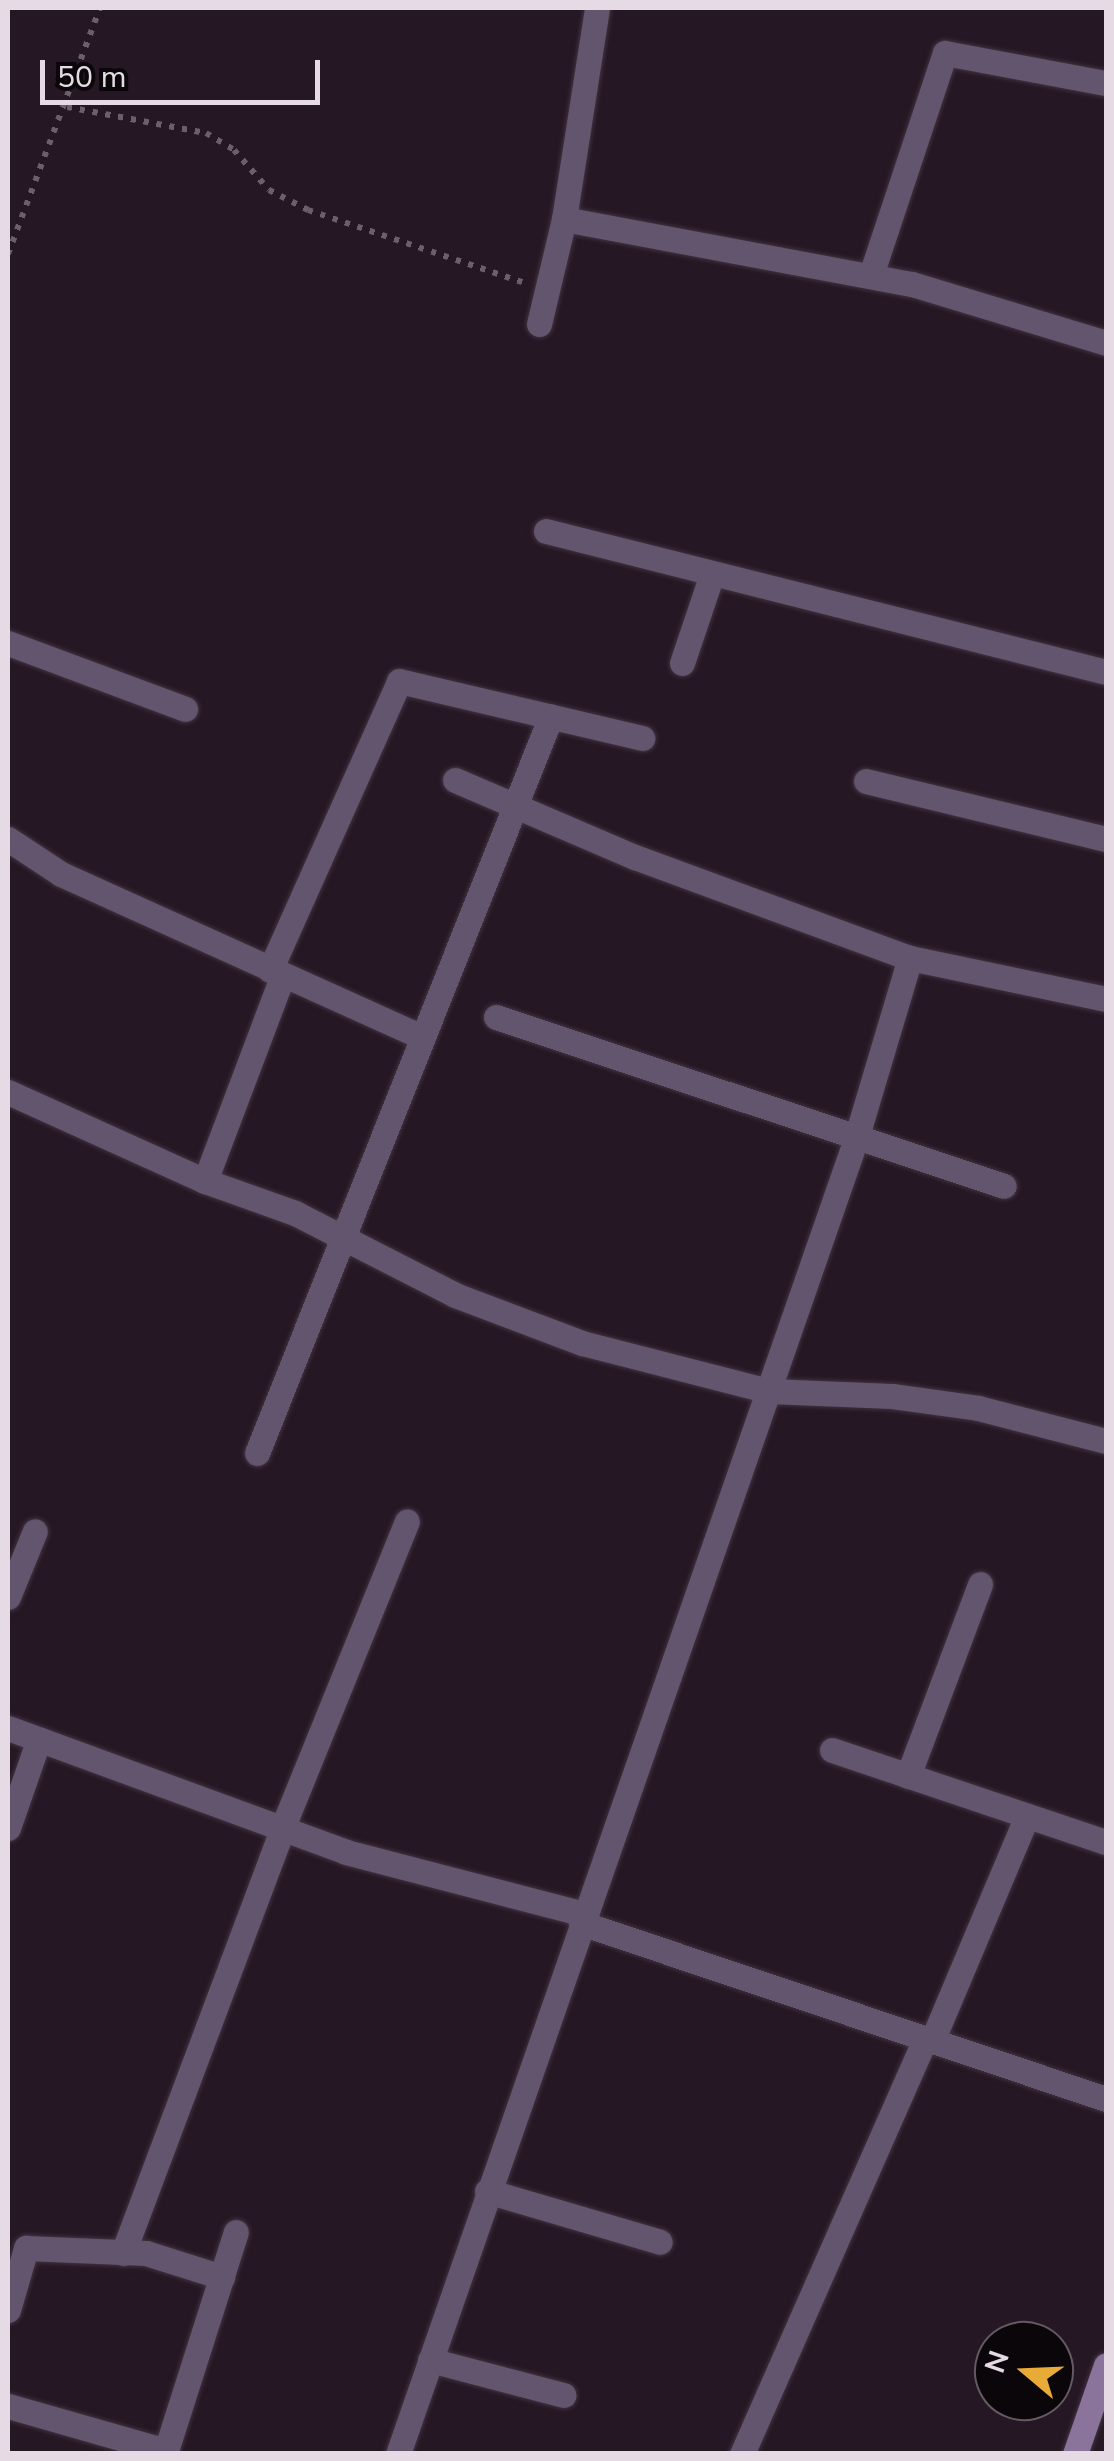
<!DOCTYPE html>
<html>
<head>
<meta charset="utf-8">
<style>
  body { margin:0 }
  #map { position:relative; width:1114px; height:2461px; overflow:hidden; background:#261724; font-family:"Nunito Sans",sans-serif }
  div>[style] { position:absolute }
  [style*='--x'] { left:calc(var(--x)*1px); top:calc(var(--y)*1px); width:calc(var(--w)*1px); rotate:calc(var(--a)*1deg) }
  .path>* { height:6px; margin-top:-3px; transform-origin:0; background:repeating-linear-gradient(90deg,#6c5e6a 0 5px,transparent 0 13px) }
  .roads { filter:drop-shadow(0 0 2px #41323f) drop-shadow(0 0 2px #41323f) }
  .street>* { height:25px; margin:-12.5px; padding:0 12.5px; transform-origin:12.5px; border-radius:12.5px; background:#63556e }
  .secondary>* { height:25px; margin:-12.5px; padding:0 12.5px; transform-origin:12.5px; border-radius:12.5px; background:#8b749c }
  span { translate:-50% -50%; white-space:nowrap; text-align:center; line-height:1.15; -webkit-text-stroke:10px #0b060a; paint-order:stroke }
  .frame { position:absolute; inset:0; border:10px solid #e6dbe4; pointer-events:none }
  .north { position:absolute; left:974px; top:2321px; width:100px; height:100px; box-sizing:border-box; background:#0b060a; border:2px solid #635b61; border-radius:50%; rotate:289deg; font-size:28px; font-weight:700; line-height:40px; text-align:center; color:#e6dbe4 }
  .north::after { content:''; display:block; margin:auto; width:35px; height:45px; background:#e8ab37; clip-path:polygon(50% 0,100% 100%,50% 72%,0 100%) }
  .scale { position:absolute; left:40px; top:60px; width:280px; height:45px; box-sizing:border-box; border:5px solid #e6dbe4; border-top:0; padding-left:12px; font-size:30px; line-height:35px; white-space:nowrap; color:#e6dbe4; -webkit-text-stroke:8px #0b060a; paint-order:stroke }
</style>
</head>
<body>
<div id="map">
  <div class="path">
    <i style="--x:67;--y:107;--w:141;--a:10.6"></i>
    <i style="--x:206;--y:133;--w:33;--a:31"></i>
    <i style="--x:234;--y:150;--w:53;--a:48.8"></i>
    <i style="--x:269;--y:190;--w:44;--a:27.1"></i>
    <i style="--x:308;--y:210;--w:226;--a:18.6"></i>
    <i style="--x:8;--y:254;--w:263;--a:-69.5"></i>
  </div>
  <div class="roads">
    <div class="street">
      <i style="--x:564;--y:219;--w:354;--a:10.6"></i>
      <i style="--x:912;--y:284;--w:203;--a:16.9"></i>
      <i style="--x:871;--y:275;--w:234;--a:-71.6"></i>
      <i style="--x:945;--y:53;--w:164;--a:10.6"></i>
      <i style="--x:539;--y:324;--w:108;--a:-76.6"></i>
      <i style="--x:564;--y:219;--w:214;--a:-81.1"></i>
      <i style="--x:546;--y:531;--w:577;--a:14.13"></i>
      <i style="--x:8;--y:643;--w:189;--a:20.4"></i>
      <i style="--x:682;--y:663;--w:94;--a:-71.4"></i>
      <i style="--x:455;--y:780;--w:196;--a:23.2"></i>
      <i style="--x:635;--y:857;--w:293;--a:20.2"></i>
      <i style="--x:910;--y:958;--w:200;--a:11.8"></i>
      <i style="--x:866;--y:781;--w:247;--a:13.6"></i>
      <i style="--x:8;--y:839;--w:64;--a:33.4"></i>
      <i style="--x:61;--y:874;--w:396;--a:24.3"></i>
      <i style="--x:270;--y:970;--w:316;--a:-65.9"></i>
      <i style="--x:399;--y:681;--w:250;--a:13.2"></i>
      <i style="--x:496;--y:1017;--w:535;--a:18.4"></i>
      <i style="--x:8;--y:1092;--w:216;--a:24.3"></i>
      <i style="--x:205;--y:1181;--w:96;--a:19.6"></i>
      <i style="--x:295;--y:1213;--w:180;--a:27.1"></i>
      <i style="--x:455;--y:1295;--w:136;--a:20.7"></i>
      <i style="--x:582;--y:1343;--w:193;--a:14.4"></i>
      <i style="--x:769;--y:1391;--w:123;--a:2.3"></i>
      <i style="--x:892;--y:1396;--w:87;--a:7.9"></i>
      <i style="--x:978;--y:1408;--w:132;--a:14.5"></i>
      <i style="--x:205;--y:1181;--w:220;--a:-69.3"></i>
      <i style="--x:257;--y:1453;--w:793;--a:-68.25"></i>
      <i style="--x:8;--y:1597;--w:71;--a:-67.8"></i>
      <i style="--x:8;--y:1728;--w:360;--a:20.1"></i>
      <i style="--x:346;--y:1852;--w:246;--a:14.6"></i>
      <i style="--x:832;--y:1750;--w:289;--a:18.6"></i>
      <i style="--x:908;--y:1776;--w:205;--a:-69.4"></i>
      <i style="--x:8;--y:1828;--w:94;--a:-70.8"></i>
      <i style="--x:581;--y:1923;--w:554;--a:18.53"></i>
      <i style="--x:932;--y:2041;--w:241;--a:-67.1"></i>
      <i style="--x:487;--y:2191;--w:180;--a:16.4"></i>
      <i style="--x:123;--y:2253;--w:453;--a:-69.4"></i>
      <i style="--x:282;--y:1829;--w:332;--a:-67.9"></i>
      <i style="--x:8;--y:2310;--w:65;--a:-73.8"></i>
      <i style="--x:26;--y:2248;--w:120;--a:2.4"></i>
      <i style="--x:146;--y:2253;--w:80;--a:17.5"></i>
      <i style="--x:430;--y:2360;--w:138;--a:14.7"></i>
      <i style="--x:8;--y:2406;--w:164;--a:15.9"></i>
      <i style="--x:165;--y:2454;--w:233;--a:-72.3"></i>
      <i style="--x:398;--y:2454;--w:1392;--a:-70.8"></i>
      <i style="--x:856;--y:1139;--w:189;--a:-73.4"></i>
      <i style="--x:742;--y:2454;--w:454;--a:-66.2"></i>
    </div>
    <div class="secondary">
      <i style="--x:1075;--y:2454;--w:94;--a:-70.8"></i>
    </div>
  </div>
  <div class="frame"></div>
  <div class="north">N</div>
  <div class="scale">50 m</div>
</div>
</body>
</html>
